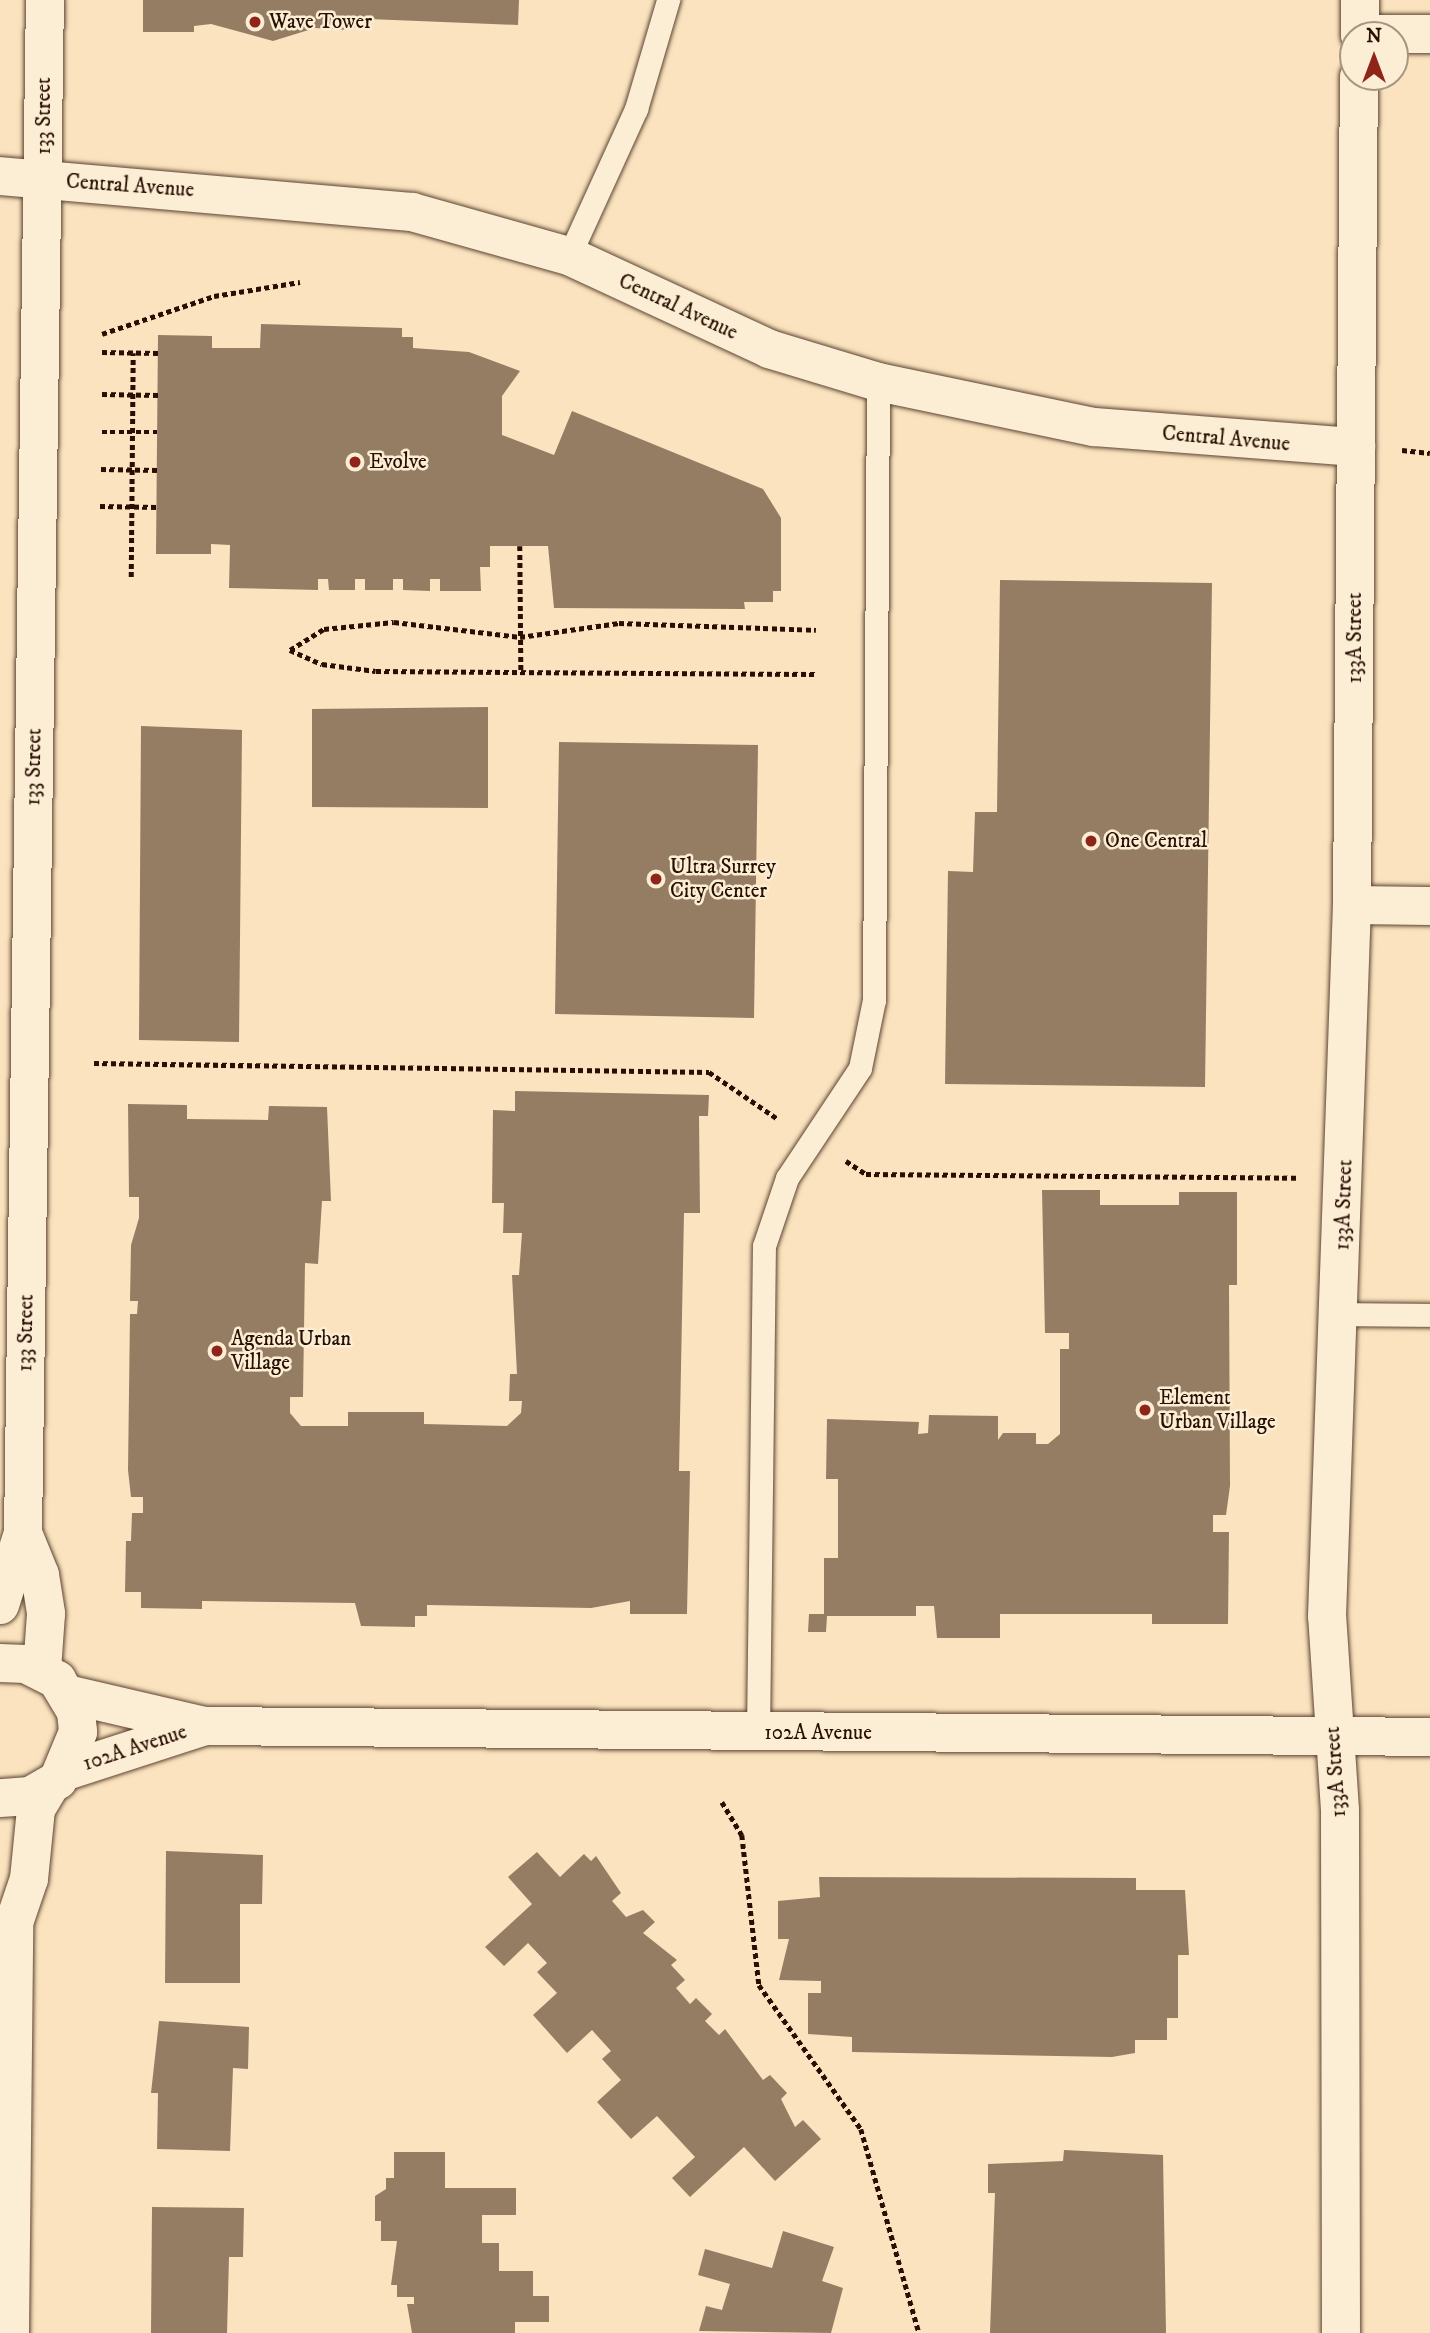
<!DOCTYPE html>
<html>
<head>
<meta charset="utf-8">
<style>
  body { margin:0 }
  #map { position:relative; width:1430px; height:2333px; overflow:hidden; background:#fae3be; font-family:"IM FELL DW Pica",serif }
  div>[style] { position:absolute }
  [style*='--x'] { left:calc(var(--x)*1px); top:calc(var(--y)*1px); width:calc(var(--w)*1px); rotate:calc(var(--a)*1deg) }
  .building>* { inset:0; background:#957d64 }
  .path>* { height:4.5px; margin-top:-2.25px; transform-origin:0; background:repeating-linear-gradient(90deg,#280f02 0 5px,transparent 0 8.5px) }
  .roads { filter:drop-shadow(0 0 2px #5c4431) drop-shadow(0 0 2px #5c4431) }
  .service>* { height:23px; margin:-11.5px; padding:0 11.5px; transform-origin:11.5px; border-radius:11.5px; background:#fcedd5 }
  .minor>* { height:38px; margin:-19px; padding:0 19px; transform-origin:19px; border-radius:19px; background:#fcedd5 }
  .tertiary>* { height:38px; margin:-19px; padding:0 19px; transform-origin:19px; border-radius:19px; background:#fcedd5 }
  .dots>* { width:19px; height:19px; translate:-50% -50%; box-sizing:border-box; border:4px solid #fcedd5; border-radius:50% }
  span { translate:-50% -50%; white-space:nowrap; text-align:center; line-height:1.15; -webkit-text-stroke:5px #fcedd5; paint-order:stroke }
  .poi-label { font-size:21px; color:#280f02 }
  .left { translate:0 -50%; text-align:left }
  .street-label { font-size:21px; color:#280f02 }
  .north { position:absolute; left:1339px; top:21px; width:70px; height:70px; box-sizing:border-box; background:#fcedd5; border:2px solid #a79481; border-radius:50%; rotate:0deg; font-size:19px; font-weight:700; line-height:28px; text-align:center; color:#280f02 }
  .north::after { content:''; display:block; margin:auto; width:24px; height:32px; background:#8f2418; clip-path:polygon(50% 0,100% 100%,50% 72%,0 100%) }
</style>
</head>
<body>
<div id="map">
  <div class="building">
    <i style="clip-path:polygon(143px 0,519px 0,518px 25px,369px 19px,350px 30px,315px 28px,273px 41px,211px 24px,194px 26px,194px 32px,143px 32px)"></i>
    <i style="clip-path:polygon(261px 324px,402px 328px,402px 337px,413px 337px,413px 348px,469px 352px,520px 371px,502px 396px,502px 435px,554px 455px,572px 411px,763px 489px,781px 518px,781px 591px,773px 591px,773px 602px,744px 602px,745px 609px,554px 608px,548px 546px,490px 546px,490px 567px,480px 567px,481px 591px,440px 591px,440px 579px,430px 579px,430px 591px,403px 590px,403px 579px,393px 579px,393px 590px,365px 590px,365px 579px,355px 579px,355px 590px,329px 590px,328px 579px,318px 579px,318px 590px,229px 588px,230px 545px,211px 544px,211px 554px,156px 554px,158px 335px,212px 336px,212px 348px,260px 348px)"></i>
    <i style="clip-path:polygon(1000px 580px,1212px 583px,1205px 1087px,945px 1084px,948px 871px,973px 872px,975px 812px,997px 812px)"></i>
    <i style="clip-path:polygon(488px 707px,488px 808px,312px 807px,312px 709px)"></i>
    <i style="clip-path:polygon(141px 726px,242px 730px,239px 1042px,139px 1040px)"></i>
    <i style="clip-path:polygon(559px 742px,758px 745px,754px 1018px,555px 1014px)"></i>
    <i style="clip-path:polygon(515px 1091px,709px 1095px,708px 1116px,699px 1116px,700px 1213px,684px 1213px,679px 1471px,690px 1471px,687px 1614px,630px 1614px,630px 1601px,591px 1608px,427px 1605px,427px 1616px,415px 1616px,415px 1627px,361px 1626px,355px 1603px,202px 1601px,202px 1609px,141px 1608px,141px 1592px,125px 1592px,126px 1541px,131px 1541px,132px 1513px,143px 1513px,143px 1497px,131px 1497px,128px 1470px,130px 1314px,137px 1314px,138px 1301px,130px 1301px,131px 1245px,139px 1218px,139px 1197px,129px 1197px,128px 1104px,187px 1105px,187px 1119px,268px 1120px,269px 1106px,327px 1107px,331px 1201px,322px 1201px,318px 1264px,305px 1263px,303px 1397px,290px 1397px,290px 1413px,301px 1426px,348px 1426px,348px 1412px,424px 1412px,424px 1424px,507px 1426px,521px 1413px,522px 1401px,509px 1401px,510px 1374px,517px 1374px,512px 1275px,519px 1275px,522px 1233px,503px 1233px,504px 1203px,492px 1203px,493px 1110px,515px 1111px)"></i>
    <i style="clip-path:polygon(1042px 1190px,1100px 1190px,1100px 1205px,1179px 1205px,1179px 1192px,1237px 1192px,1237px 1285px,1229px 1285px,1230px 1486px,1226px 1515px,1213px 1515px,1213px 1532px,1229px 1532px,1228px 1624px,1152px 1624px,1152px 1614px,1000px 1614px,1000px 1638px,937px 1638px,934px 1606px,916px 1606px,916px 1616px,827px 1616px,826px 1632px,808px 1632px,809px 1614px,824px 1614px,824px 1558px,838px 1558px,838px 1479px,826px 1479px,827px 1419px,919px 1422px,918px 1434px,928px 1433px,929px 1415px,998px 1416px,998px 1440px,1003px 1433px,1036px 1433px,1036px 1444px,1048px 1444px,1060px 1434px,1060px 1349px,1069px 1349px,1069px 1333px,1045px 1333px)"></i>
    <i style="clip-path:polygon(166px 1851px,263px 1855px,262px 1904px,240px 1904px,240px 1983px,165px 1983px)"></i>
    <i style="clip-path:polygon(537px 1852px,560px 1877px,584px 1854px,591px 1861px,596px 1856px,621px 1893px,612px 1901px,626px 1917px,643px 1910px,655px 1922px,643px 1933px,677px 1960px,671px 1965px,685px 1980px,676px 1988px,690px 2004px,696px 1998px,712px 2014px,705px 2021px,719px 2035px,725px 2029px,763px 2080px,770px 2075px,787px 2093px,781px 2099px,795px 2127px,803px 2120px,821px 2139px,775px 2181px,744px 2147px,690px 2197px,672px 2178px,695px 2157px,657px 2116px,631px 2139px,597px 2102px,621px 2080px,602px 2059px,611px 2051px,592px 2030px,567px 2053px,533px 2015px,557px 1993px,537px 1972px,547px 1963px,528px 1943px,504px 1966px,485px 1947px,532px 1904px,508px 1877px)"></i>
    <i style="clip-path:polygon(819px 1877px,1136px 1878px,1136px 1890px,1185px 1890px,1189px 1955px,1178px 1955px,1178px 2018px,1167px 2018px,1167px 2040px,1135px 2040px,1135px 2053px,1112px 2057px,852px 2052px,852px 2037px,808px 2034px,808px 1993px,821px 1993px,821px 1981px,779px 1980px,789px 1939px,778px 1939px,778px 1901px,820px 1897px)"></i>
    <i style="clip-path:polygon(159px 2021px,249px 2027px,248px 2069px,233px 2068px,230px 2151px,157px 2149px,158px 2093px,151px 2093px)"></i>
    <i style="clip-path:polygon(1064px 2150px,1163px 2155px,1166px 2333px,990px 2333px,995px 2193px,988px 2193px,988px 2164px,1063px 2161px)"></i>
    <i style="clip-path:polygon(394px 2152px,445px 2152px,445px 2188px,516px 2188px,516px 2215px,482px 2215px,482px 2243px,499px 2243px,499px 2271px,533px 2271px,533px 2296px,549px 2296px,549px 2322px,515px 2322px,515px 2333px,412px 2333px,407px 2304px,414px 2304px,414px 2297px,397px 2297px,397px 2285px,391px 2285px,397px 2241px,381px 2241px,381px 2221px,375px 2221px,375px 2196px,386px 2189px,386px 2178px,394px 2178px)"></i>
    <i style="clip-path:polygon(152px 2207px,244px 2208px,243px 2257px,229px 2257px,227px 2333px,151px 2333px)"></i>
    <i style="clip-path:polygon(783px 2231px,834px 2247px,822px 2281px,843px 2288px,831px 2333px,699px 2331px,706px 2306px,722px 2310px,730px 2284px,698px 2275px,705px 2249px,772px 2268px)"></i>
  </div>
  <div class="path">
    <i style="--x:102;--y:334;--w:118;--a:-18.7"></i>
    <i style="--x:214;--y:296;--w:87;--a:-9.2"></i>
    <i style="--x:102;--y:352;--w:56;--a:1"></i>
    <i style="--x:102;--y:394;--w:56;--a:1"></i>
    <i style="--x:102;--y:432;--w:55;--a:0"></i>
    <i style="--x:1402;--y:450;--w:28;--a:6"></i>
    <i style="--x:101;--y:469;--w:56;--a:1"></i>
    <i style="--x:100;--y:506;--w:57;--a:1"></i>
    <i style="--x:520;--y:546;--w:124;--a:89.5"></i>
    <i style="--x:131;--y:577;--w:224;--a:-89.5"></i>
    <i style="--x:290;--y:650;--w:40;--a:-32"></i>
    <i style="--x:324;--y:629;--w:70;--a:-5.7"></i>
    <i style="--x:394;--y:622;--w:127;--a:6.8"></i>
    <i style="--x:520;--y:637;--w:100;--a:-8"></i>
    <i style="--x:619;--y:623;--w:197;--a:2"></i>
    <i style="--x:290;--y:650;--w:35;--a:24"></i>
    <i style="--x:322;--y:664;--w:54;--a:7.4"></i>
    <i style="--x:376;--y:671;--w:440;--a:0.4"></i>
    <i style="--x:94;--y:1063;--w:615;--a:0.84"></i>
    <i style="--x:709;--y:1072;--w:83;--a:34.3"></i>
    <i style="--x:846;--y:1161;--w:24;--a:33"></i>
    <i style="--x:866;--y:1174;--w:430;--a:0.5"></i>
    <i style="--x:722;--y:1802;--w:39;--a:59"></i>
    <i style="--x:742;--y:1835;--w:151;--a:83.5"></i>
    <i style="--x:759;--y:1985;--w:176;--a:54.7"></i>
    <i style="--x:861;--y:2129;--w:212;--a:74.1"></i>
  </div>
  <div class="roads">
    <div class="service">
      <i style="--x:569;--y:256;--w:162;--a:-65.5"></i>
      <i style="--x:636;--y:109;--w:114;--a:-73.6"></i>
      <i style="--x:1340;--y:1314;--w:90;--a:0.6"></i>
      <i style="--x:758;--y:1733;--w:487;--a:-89.3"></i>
      <i style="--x:764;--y:1246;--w:72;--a:-71.3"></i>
      <i style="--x:787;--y:1178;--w:132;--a:-56.4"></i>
      <i style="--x:860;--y:1068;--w:69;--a:-78.4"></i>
      <i style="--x:874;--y:1000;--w:618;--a:-89.63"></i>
    </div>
    <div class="minor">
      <i style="--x:1360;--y:34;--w:70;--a:0"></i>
      <i style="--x:1360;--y:35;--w:35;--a:-90"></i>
      <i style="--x:1352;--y:905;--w:78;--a:0.7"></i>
      <i style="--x:23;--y:1533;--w:45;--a:68"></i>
      <i style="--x:40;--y:1575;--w:39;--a:81"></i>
      <i style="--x:46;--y:1614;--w:56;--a:94.1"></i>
      <i style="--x:0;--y:1605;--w:76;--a:-72.3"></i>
      <i style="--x:23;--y:1533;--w:1533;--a:-89.18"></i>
      <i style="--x:0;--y:1663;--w:26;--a:2"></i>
      <i style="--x:26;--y:1664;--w:35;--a:27"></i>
      <i style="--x:57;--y:1680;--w:37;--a:59"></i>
      <i style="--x:76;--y:1712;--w:20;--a:84"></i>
      <i style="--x:78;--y:1732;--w:52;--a:112.6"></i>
      <i style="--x:58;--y:1780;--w:32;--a:150"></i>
      <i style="--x:30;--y:1796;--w:30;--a:176"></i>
      <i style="--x:67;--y:1694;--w:142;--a:13.1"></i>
      <i style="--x:205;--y:1726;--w:1225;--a:0.51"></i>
      <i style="--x:66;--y:1771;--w:146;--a:-17.9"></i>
      <i style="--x:10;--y:2333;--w:410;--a:-89.4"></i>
      <i style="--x:14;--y:1923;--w:46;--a:-71.2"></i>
      <i style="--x:29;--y:1879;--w:70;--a:-84.3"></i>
      <i style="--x:36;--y:1809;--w:26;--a:-59"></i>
      <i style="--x:1341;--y:2333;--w:523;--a:-90.11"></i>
      <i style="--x:1340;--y:1810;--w:194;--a:-93.8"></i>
      <i style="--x:1327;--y:1616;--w:711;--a:-87.99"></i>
      <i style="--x:1352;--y:905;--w:828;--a:-89.52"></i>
    </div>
    <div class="tertiary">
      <i style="--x:0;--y:176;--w:414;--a:5"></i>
      <i style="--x:412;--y:212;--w:163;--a:15.7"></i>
      <i style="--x:569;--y:256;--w:221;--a:24.9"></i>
      <i style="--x:769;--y:349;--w:114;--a:16.8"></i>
      <i style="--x:878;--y:382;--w:221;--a:11.8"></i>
      <i style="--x:1094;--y:427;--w:263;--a:4.4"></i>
    </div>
  </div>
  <div class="dots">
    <i style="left:255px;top:22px;background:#8f2418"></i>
    <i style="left:355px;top:462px;background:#8f2418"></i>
    <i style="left:1091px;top:841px;background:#8f2418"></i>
    <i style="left:656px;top:879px;background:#8f2418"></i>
    <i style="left:217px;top:1351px;background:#8f2418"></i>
    <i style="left:1145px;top:1410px;background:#8f2418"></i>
  </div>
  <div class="poi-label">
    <span class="left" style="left:269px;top:22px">Wave Tower</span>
    <span class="left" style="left:369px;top:462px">Evolve</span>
    <span class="left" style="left:1105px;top:841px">One Central</span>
    <span class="left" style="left:670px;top:879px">Ultra Surrey<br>City Center</span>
    <span class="left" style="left:231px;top:1351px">Agenda Urban<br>Village</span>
    <span class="left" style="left:1159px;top:1410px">Element<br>Urban Village</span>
  </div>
  <div class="street-label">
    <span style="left:44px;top:116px;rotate:-90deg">133 Street</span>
    <span style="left:130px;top:186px;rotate:4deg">Central Avenue</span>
    <span style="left:678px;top:307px;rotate:25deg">Central Avenue</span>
    <span style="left:1226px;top:439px;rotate:5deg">Central Avenue</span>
    <span style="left:1355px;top:638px;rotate:-90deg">133A Street</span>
    <span style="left:34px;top:767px;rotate:-89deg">133 Street</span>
    <span style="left:1344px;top:1205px;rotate:-88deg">133A Street</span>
    <span style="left:26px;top:1333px;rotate:-89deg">133 Street</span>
    <span style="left:818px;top:1733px">102A Avenue</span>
    <span style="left:135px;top:1748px;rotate:-18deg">102A Avenue</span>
    <span style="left:1336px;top:1772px;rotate:-94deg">133A Street</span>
  </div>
  <div class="north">N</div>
</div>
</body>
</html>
